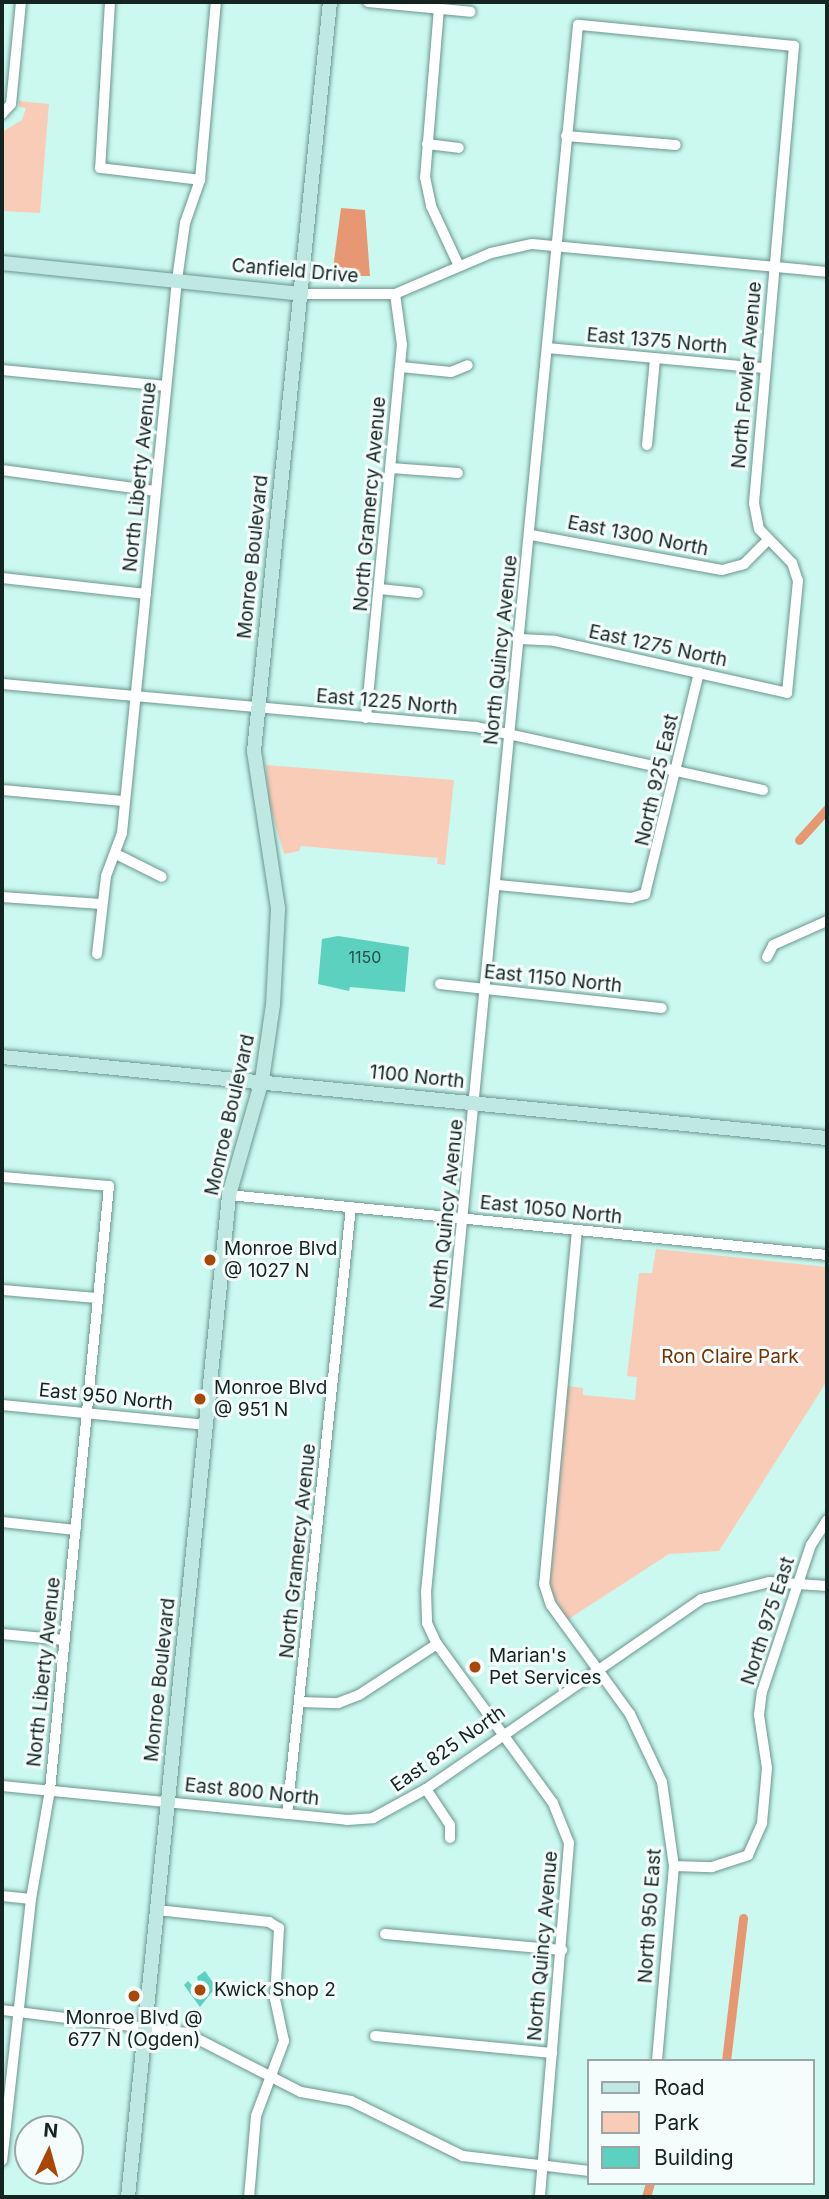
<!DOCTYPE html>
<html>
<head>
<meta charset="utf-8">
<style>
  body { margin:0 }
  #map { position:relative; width:829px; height:2199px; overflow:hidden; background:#cbf9f0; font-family:Inter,sans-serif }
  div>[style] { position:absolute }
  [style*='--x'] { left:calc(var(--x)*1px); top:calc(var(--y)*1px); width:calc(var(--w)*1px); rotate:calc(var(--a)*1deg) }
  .green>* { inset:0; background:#f9ccb8 }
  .water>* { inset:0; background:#e79873 }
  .canal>* { height:9px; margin:-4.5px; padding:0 4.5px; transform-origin:4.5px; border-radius:4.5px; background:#e79873 }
  .building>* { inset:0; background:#5cd1bf }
  .roads { filter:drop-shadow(0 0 2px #6b968e) drop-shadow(0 0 2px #6b968e) }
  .street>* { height:10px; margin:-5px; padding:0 5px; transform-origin:5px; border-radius:5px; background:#fff }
  .secondary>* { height:14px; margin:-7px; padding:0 7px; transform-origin:7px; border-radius:7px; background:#c0e8e3 }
  .dots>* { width:19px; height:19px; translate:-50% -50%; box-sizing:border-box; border:4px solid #f4fdfb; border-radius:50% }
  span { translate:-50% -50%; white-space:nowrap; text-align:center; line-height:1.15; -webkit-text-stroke:6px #f4fdfb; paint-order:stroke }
  .number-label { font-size:16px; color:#254f48 }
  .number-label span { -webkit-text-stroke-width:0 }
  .street-label { font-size:19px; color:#132421 }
  .poi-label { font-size:19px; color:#132421 }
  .left { translate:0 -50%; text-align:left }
  .park-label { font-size:19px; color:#783105 }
  .frame { position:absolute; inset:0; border:4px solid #132421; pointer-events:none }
  .legend { position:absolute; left:587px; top:2059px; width:228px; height:126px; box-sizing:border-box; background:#f4fdfb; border:2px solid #9aa6a4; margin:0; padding:9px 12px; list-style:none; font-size:21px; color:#132421 }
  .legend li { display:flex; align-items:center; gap:14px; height:35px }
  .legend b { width:35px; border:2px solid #9aa6a4 }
  .north { position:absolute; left:14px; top:2115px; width:70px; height:70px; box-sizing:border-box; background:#f4fdfb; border:2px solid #9aa6a4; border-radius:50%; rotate:5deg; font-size:19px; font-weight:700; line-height:28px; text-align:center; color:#132421 }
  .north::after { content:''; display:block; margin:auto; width:24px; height:32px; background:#a94706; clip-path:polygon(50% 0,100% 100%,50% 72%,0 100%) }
</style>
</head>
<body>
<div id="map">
  <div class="green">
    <i style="clip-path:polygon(19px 101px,49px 104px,40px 213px,2px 211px,2px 132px,22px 120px,26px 108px,19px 107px)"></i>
    <i style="clip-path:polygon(266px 765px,454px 780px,445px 865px,437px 864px,438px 858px,301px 846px,299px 851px,284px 854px,269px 803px)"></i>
    <i style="clip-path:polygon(656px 1249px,827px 1267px,827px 1381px,719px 1551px,669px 1554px,567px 1620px,547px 1585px,567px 1386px,583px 1388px,583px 1395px,635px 1400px,637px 1377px,627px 1376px,639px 1273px,652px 1273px)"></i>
  </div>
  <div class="water">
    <i style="clip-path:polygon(341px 208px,365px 210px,370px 276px,332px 276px)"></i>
  </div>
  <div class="canal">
    <i style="--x:799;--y:840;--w:42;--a:-47.9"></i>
    <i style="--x:726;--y:2061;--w:144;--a:-83.2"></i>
    <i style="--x:646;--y:2197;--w:15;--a:-74"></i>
  </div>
  <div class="building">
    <i style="clip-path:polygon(338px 936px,409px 947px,405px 992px,350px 987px,349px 991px,318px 984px,322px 939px)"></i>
    <i style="clip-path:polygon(205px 1971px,216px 1987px,200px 2007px,184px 1985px,188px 1981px,202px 1996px,197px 1977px)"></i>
  </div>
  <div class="roads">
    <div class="street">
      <i style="--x:110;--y:2;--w:166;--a:93.4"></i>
      <i style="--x:100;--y:168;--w:101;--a:6.8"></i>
      <i style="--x:368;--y:2;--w:103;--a:5.5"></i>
      <i style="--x:439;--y:8;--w:170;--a:94.7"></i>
      <i style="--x:425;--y:177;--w:30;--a:78"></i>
      <i style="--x:431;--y:206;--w:66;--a:65"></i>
      <i style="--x:2;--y:114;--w:13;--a:-48"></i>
      <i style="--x:11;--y:104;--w:102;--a:-84.4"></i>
      <i style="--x:566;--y:136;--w:110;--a:4.7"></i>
      <i style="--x:427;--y:144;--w:32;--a:7"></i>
      <i style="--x:301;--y:294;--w:94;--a:0"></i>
      <i style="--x:395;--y:294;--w:104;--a:-23.1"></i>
      <i style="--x:491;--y:253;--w:42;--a:-12.4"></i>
      <i style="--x:532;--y:244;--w:296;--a:5.4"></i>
      <i style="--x:547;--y:348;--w:218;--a:5.3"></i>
      <i style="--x:401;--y:367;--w:50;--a:5.7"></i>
      <i style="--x:451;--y:372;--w:18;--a:-22"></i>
      <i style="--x:2;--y:370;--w:165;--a:5.6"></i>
      <i style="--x:647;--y:445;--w:87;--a:-84.7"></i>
      <i style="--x:391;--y:468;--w:67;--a:4.3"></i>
      <i style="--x:2;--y:470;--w:155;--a:7.8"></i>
      <i style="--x:531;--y:535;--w:194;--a:10.4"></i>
      <i style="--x:722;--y:570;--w:23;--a:-15"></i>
      <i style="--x:744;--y:564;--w:35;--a:-45"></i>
      <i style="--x:2;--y:578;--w:145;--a:6.3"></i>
      <i style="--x:380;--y:589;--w:38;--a:6"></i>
      <i style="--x:520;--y:639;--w:35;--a:3"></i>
      <i style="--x:555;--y:641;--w:238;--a:12.6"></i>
      <i style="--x:787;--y:693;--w:113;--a:-84.4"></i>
      <i style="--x:798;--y:581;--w:19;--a:-108"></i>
      <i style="--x:792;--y:563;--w:47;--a:-134.1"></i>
      <i style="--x:759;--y:529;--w:26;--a:-101"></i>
      <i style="--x:754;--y:503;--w:459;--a:-85"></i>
      <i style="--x:794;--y:46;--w:217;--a:-174.4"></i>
      <i style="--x:578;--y:25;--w:1573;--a:95.54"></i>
      <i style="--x:426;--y:1591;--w:32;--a:88"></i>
      <i style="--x:427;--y:1623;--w:23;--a:65"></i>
      <i style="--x:437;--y:1644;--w:197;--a:53.9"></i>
      <i style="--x:553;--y:1803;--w:43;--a:68.2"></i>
      <i style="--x:569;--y:1843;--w:355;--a:94.7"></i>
      <i style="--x:2;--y:684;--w:476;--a:5.2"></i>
      <i style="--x:476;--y:727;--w:294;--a:12.4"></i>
      <i style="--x:366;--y:718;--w:375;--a:-84.5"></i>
      <i style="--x:402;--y:345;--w:51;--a:-97.8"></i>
      <i style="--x:2;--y:790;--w:122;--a:5.2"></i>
      <i style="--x:116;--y:854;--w:51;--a:26.6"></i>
      <i style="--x:498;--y:885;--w:134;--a:5.6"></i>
      <i style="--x:631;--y:898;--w:15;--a:-16"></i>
      <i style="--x:645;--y:894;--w:228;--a:-76.3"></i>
      <i style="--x:2;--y:897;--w:99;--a:4"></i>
      <i style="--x:97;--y:954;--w:79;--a:-83.4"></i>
      <i style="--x:106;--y:876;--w:46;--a:-69.6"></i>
      <i style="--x:122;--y:833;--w:556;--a:-84.32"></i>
      <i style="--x:177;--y:280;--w:58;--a:-82"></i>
      <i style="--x:185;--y:223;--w:46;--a:-70.8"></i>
      <i style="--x:200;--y:180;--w:179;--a:-84.9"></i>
      <i style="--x:767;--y:957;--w:13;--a:-63"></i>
      <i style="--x:773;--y:945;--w:59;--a:-24"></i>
      <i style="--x:440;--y:984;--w:223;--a:6.2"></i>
      <i style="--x:2;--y:1177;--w:107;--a:4.8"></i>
      <i style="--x:109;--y:1186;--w:607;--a:95.58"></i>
      <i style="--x:50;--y:1790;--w:111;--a:99.9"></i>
      <i style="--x:31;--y:1899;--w:263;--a:96.3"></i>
      <i style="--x:229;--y:1195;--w:601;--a:5.73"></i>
      <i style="--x:577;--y:1230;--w:356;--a:95.3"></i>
      <i style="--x:544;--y:1584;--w:22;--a:72"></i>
      <i style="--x:551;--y:1605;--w:135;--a:54.1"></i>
      <i style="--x:630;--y:1714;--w:75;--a:64.8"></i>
      <i style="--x:662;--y:1782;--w:85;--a:81.9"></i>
      <i style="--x:674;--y:1866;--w:196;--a:95"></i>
      <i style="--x:2;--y:1290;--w:96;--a:4.8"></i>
      <i style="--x:2;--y:1405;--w:206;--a:5.6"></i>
      <i style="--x:2;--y:1522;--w:74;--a:6.2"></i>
      <i style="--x:2;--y:1634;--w:63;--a:5.4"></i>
      <i style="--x:301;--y:1702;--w:37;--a:2"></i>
      <i style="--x:338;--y:1703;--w:22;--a:-21"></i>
      <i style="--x:359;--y:1695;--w:93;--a:-33.2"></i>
      <i style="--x:2;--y:1786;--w:347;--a:5.6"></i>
      <i style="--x:347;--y:1820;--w:26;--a:-4"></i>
      <i style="--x:373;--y:1818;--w:60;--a:-28.7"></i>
      <i style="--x:426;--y:1789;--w:334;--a:-34.6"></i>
      <i style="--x:701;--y:1599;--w:70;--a:-14"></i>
      <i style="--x:769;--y:1582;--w:58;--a:3.9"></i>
      <i style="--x:426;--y:1789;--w:43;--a:56.3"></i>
      <i style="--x:450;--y:1825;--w:13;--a:90"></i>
      <i style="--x:287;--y:1814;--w:610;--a:-83.98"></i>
      <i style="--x:674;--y:1866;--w:38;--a:2"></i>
      <i style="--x:712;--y:1867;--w:38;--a:-18"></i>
      <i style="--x:748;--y:1855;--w:35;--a:-66"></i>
      <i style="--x:762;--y:1823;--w:55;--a:-84.8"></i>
      <i style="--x:767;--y:1768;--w:54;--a:-98.6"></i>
      <i style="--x:759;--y:1715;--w:23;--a:-83"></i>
      <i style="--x:762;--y:1692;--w:155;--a:-71.6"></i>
      <i style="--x:811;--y:1545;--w:30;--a:-57"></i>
      <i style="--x:2;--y:1896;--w:29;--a:6"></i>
      <i style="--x:157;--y:1910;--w:113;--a:6.1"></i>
      <i style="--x:269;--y:1922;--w:12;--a:31"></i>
      <i style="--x:279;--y:1928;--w:71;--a:93.2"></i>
      <i style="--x:275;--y:1999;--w:43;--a:77.9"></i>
      <i style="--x:284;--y:2041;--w:80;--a:110.5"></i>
      <i style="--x:256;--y:2116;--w:81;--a:94.9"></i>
      <i style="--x:385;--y:1934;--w:178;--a:5.2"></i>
      <i style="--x:2;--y:2010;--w:185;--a:7.1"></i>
      <i style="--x:186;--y:2033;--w:129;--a:27.2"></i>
      <i style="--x:301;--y:2092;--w:51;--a:10.2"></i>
      <i style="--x:351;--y:2101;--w:125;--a:26.2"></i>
      <i style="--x:463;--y:2156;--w:127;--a:6.8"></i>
      <i style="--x:375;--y:2036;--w:178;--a:5.5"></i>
    </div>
    <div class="secondary">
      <i style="--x:2;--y:263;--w:301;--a:5.9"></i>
      <i style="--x:2;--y:1057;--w:829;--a:5.61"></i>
      <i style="--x:128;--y:2197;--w:1007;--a:-84.24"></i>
      <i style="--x:229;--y:1195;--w:120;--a:-74"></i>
      <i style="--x:262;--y:1080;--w:76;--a:-81.7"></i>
      <i style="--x:273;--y:1005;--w:97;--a:-87"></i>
      <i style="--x:278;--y:908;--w:159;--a:-98.7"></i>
      <i style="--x:254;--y:751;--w:753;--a:-84.21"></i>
    </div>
  </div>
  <div class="dots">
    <i style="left:210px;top:1260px;background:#a94706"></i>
    <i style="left:200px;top:1399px;background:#a94706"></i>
    <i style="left:475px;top:1667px;background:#a94706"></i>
    <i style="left:200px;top:1990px;background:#a94706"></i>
    <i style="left:134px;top:1996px;background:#a94706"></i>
  </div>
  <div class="number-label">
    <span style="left:365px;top:957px">1150</span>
  </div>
  <div class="street-label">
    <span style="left:295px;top:271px;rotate:5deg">Canfield Drive</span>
    <span style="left:657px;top:341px;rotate:5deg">East 1375 North</span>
    <span style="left:747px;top:375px;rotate:-85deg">North Fowler Avenue</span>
    <span style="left:140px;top:477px;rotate:-84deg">North Liberty Avenue</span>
    <span style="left:370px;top:504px;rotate:-85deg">North Gramercy Avenue</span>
    <span style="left:638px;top:536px;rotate:11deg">East 1300 North</span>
    <span style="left:253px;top:557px;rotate:-84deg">Monroe Boulevard</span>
    <span style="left:658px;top:646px;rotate:12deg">East 1275 North</span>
    <span style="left:501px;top:650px;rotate:-84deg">North Quincy Avenue</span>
    <span style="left:387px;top:702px;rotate:5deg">East 1225 North</span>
    <span style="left:657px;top:780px;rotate:-77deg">North 925 East</span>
    <span style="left:553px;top:979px;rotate:6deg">East 1150 North</span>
    <span style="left:417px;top:1077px;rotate:6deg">1100 North</span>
    <span style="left:230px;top:1115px;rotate:-77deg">Monroe Boulevard</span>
    <span style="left:551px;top:1210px;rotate:6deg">East 1050 North</span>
    <span style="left:447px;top:1214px;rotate:-84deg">North Quincy Avenue</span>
    <span style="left:106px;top:1397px;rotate:6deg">East 950 North</span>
    <span style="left:298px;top:1551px;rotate:-84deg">North Gramercy Avenue</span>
    <span style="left:768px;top:1621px;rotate:-72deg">North 975 East</span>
    <span style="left:44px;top:1672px;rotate:-84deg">North Liberty Avenue</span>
    <span style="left:160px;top:1680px;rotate:-84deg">Monroe Boulevard</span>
    <span style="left:448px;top:1749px;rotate:-35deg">East 825 North</span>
    <span style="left:252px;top:1792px;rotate:6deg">East 800 North</span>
    <span style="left:650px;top:1916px;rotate:-86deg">North 950 East</span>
    <span style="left:543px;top:1946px;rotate:-85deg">North Quincy Avenue</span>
  </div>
  <div class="poi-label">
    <span class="left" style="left:224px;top:1260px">Monroe Blvd<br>@ 1027 N</span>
    <span class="left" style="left:214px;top:1399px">Monroe Blvd<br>@ 951 N</span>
    <span class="left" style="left:489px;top:1667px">Marian's<br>Pet Services</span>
    <span class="left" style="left:214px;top:1990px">Kwick Shop 2</span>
    <span style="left:134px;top:2029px">Monroe Blvd @<br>677 N (Ogden)</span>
  </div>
  <div class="park-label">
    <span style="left:730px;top:1357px">Ron Claire Park</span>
  </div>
  <div class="frame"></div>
  <ul class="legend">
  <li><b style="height:9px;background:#c0e8e3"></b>Road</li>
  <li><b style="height:19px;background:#f9ccb8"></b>Park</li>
  <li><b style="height:19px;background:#5cd1bf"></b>Building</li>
  </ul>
  <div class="north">N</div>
</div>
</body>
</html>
